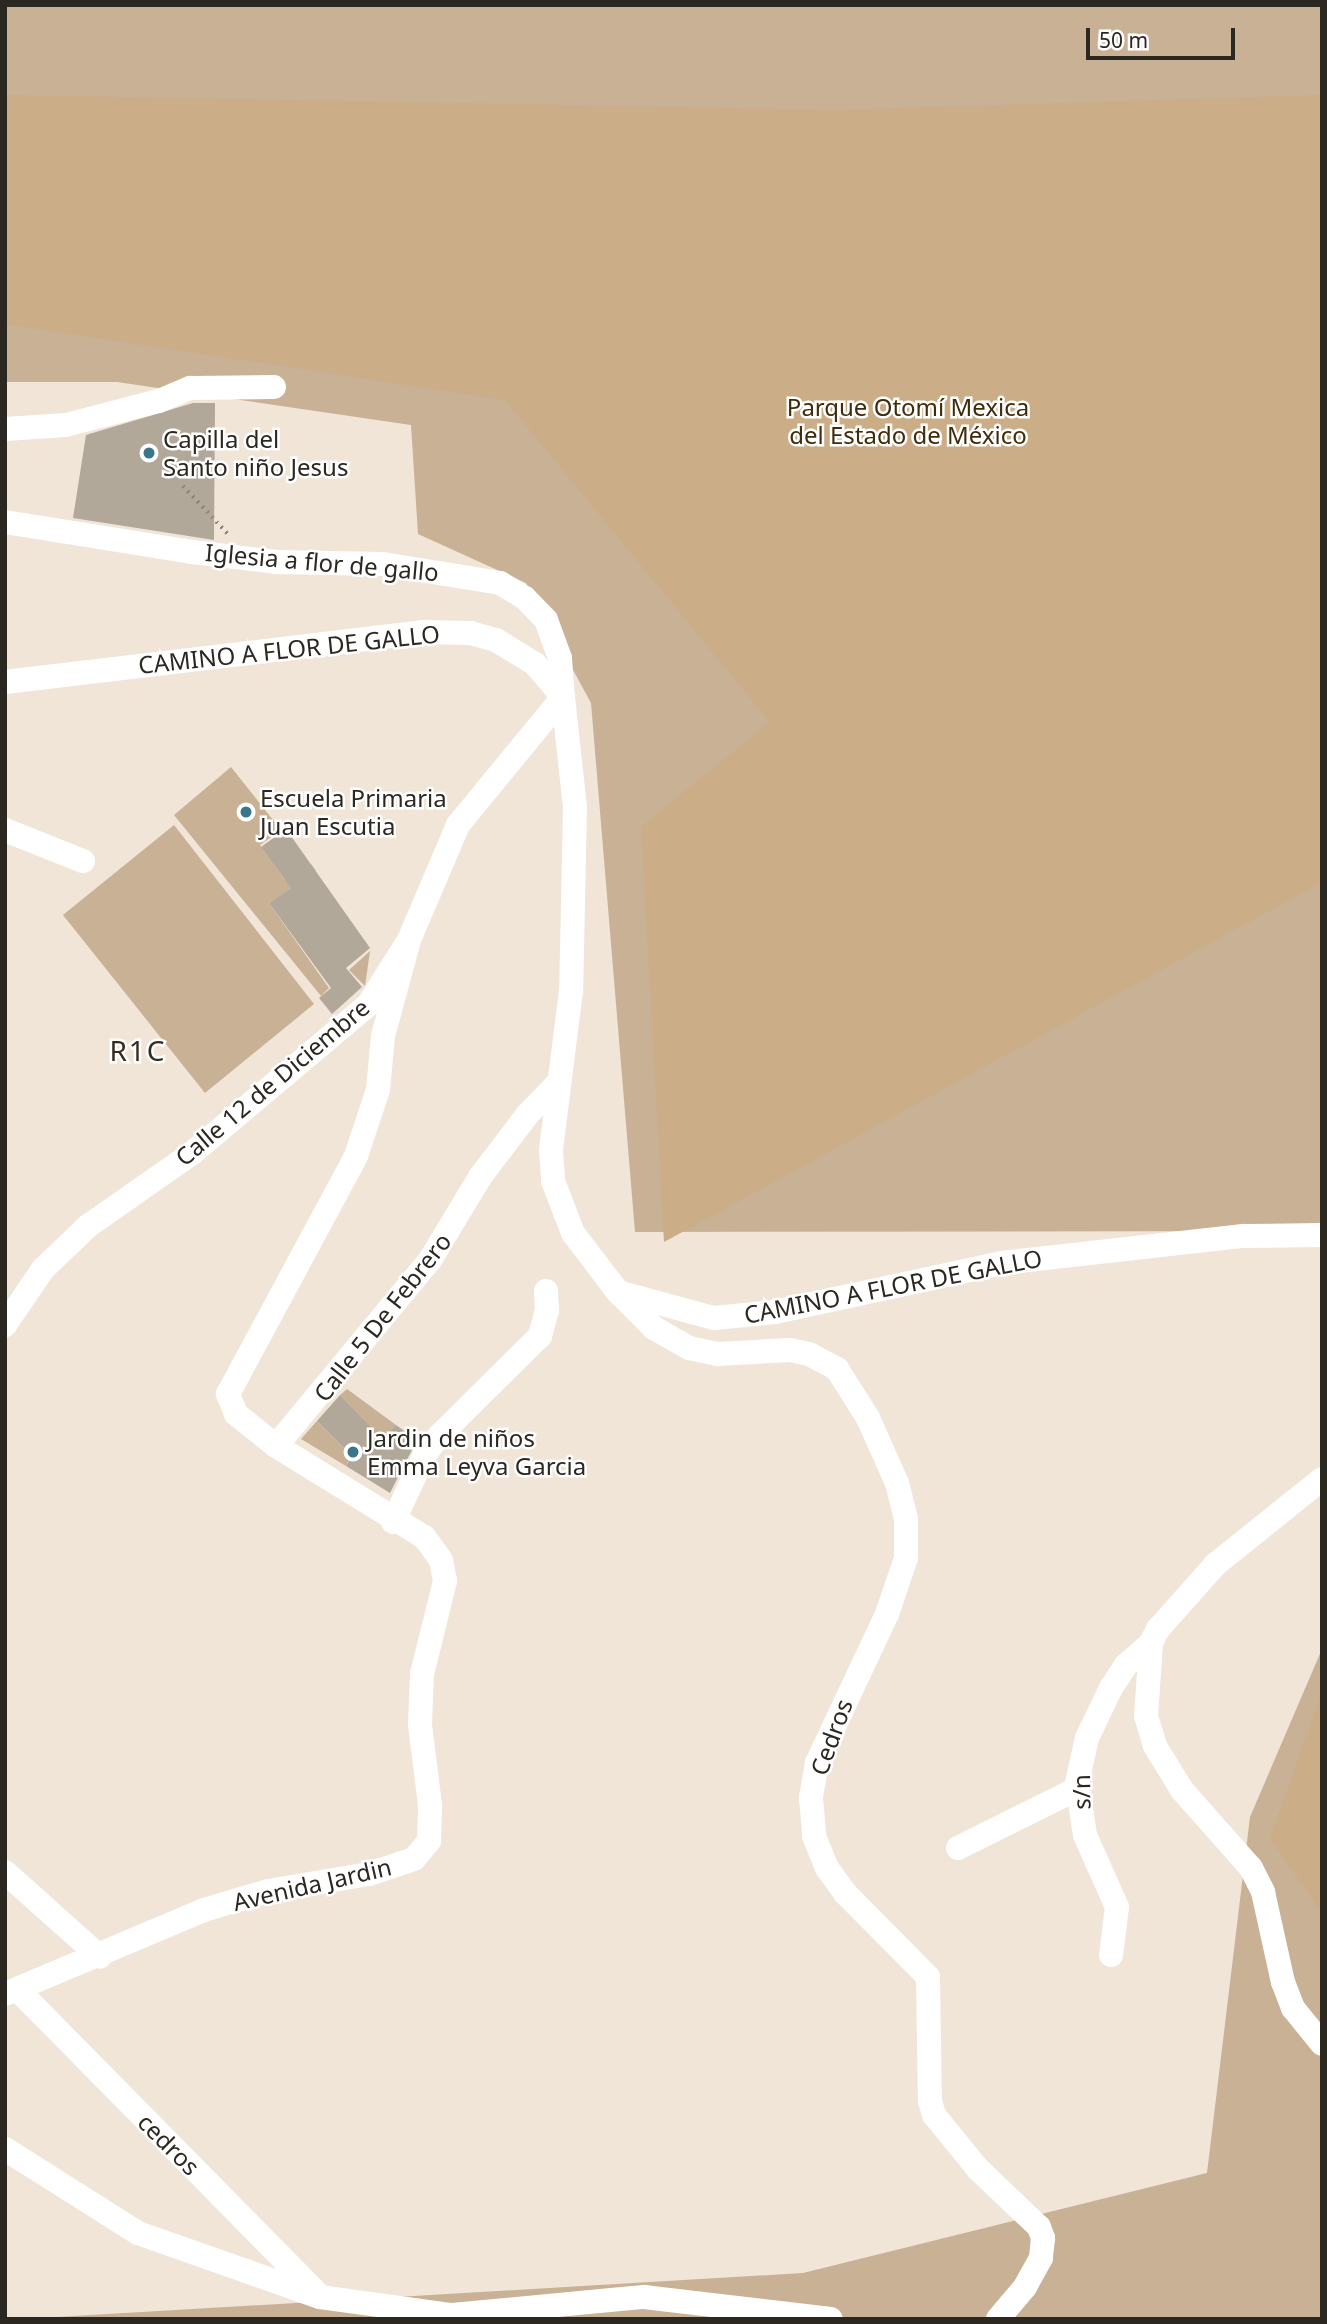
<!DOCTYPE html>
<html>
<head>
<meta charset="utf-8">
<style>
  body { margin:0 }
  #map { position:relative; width:1327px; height:2324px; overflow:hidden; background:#f0e5d7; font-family:"Noto Sans",sans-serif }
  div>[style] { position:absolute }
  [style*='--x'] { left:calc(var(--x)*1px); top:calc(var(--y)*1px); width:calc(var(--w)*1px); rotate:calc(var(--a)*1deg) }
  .green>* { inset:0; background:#c8b194 }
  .forest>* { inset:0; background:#cbad87 }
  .building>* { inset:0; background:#b2a89a }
  .path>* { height:3.5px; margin-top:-1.75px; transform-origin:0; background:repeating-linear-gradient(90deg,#8d857b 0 2px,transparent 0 7px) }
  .minor>* { height:24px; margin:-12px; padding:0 12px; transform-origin:12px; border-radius:12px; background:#fff }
  .dots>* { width:19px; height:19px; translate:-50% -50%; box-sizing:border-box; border:4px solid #fff; border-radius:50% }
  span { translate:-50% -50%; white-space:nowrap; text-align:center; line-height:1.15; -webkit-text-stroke:5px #fff; paint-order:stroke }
  .park-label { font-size:24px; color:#402b0b }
  .poi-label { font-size:24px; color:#2b2721 }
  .left { translate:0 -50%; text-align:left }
  .street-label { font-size:24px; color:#2b2721 }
  .quarter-label { font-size:28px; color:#342c21; letter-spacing:2px }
  .frame { position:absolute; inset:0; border:7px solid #2b2721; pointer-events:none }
  .scale { position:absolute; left:1086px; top:28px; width:149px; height:32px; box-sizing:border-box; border:4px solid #2b2721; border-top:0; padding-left:9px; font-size:21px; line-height:24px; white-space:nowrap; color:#2b2721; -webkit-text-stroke:5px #fff; paint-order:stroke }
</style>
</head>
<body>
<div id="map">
  <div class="green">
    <i style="clip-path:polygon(5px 5px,1322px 5px,1322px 1231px,635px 1232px,591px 703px,526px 583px,418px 534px,411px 425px,117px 382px,5px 382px)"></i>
    <i style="clip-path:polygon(231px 767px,281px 830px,260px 845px,285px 880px,311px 864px,316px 871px,269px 903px,329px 988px,321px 996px,174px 815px)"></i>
    <i style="clip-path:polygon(174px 825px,314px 1004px,205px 1093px,63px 915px)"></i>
    <i style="clip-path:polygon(370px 951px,365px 986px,349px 970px)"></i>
    <i style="clip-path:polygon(347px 1389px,396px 1425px,381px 1441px,407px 1475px,357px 1444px,346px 1466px,301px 1439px,317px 1421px,345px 1449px,368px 1425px,340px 1395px)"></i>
    <i style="clip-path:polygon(1322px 1649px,1322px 2319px,23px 2319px,803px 2273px,1207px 2173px,1250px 1817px)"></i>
  </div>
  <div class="forest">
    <i style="clip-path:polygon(5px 95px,838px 110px,1322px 95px,1322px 882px,664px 1242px,641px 827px,770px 722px,505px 400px,5px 324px)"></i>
    <i style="clip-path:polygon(1322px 1692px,1322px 1913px,1270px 1838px)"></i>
  </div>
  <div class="building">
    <i style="clip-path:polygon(193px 403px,215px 403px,214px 540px,73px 518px,86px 435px)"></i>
    <i style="clip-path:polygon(286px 829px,370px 948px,346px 968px,362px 987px,332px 1014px,319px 998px,331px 988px,269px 903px,291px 888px,261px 847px)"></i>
    <i style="clip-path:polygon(340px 1395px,382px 1439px,396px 1425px,417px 1440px,390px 1493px,346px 1466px,352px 1456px,317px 1421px)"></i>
  </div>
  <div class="path">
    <i style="--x:183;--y:486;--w:67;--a:46.8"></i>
  </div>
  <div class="minor">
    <i style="--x:5;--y:429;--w:61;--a:-3.8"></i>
    <i style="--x:66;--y:425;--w:96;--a:-14.5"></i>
    <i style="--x:159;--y:401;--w:34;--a:-23"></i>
    <i style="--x:190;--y:388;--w:84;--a:-0.7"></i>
    <i style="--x:5;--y:522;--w:189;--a:9.1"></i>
    <i style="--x:192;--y:552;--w:86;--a:6.7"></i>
    <i style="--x:277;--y:562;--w:106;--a:1.1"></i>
    <i style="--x:383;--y:564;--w:119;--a:9.2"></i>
    <i style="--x:500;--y:583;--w:29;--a:31"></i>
    <i style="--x:525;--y:598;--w:30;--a:46"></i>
    <i style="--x:546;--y:620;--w:40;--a:69.8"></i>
    <i style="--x:560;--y:658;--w:39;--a:86"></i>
    <i style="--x:563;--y:697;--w:166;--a:129.4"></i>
    <i style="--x:458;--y:825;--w:125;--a:113.1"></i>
    <i style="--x:409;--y:940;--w:77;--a:122.2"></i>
    <i style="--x:368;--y:1005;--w:231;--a:139.9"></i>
    <i style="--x:191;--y:1154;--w:126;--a:145"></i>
    <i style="--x:88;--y:1226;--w:62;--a:136.3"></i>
    <i style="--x:43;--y:1269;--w:68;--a:124.2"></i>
    <i style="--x:5;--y:682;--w:420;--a:-6.8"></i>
    <i style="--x:422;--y:632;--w:49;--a:1.2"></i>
    <i style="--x:471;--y:633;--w:26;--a:16"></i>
    <i style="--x:496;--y:640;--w:46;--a:31.6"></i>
    <i style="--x:535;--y:664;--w:43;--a:49.7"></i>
    <i style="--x:563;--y:697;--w:111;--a:83.8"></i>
    <i style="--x:575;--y:807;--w:184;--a:91.2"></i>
    <i style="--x:571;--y:991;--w:160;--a:97.2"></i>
    <i style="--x:551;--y:1150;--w:31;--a:86"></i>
    <i style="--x:553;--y:1181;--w:56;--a:69"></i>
    <i style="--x:573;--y:1233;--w:74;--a:52.7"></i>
    <i style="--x:618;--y:1292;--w:99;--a:15.2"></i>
    <i style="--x:714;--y:1318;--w:61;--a:-5.6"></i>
    <i style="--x:775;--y:1312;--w:231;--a:-12.2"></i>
    <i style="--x:1001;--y:1263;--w:244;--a:-6.4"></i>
    <i style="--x:1243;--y:1236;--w:79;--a:-0.7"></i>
    <i style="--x:5;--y:830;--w:84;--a:21.7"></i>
    <i style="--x:621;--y:1295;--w:47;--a:45"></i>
    <i style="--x:654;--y:1328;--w:40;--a:29.7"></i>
    <i style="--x:689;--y:1348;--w:30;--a:12"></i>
    <i style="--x:718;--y:1354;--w:72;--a:-3.2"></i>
    <i style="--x:790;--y:1350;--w:19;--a:12"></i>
    <i style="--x:809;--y:1354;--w:32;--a:28"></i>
    <i style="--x:837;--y:1369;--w:58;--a:57.7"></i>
    <i style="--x:868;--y:1418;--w:71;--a:66"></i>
    <i style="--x:897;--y:1483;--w:37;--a:76"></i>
    <i style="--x:906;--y:1519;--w:39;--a:90"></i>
    <i style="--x:906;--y:1558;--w:59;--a:108.7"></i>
    <i style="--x:887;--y:1614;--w:165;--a:115.2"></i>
    <i style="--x:817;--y:1763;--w:36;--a:100"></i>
    <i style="--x:811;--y:1798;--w:38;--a:85"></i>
    <i style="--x:814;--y:1836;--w:35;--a:68"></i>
    <i style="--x:827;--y:1868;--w:31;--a:54"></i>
    <i style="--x:845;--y:1893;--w:118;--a:45.3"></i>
    <i style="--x:928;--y:1977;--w:124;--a:89.1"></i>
    <i style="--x:930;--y:2101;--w:15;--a:74"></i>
    <i style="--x:934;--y:2115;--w:70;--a:50.8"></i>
    <i style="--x:978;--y:2169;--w:84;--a:43.6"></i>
    <i style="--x:1039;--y:2227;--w:12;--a:70"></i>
    <i style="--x:1043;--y:2238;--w:20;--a:96"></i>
    <i style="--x:1041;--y:2258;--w:33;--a:119"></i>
    <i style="--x:1025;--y:2287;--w:42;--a:130.2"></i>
    <i style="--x:276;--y:1446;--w:241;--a:-50.4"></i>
    <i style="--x:430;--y:1260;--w:97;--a:-58.9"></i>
    <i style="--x:480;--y:1177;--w:78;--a:-52.8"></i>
    <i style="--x:527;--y:1115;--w:45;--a:-45.9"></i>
    <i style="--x:1322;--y:1479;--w:136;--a:141.3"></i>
    <i style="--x:1216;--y:1564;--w:87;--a:131.7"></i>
    <i style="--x:1158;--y:1629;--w:16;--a:117"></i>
    <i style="--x:1151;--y:1643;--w:73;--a:93.9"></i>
    <i style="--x:1146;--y:1716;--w:31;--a:73"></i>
    <i style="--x:1155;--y:1746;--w:52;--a:58.5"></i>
    <i style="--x:1182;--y:1790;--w:104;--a:48.5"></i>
    <i style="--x:1251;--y:1868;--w:27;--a:63"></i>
    <i style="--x:1263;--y:1892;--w:92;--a:77.5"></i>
    <i style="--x:1283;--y:1982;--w:28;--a:69"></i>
    <i style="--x:1293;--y:2008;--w:46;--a:51.1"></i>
    <i style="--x:393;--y:1522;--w:75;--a:-64.8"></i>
    <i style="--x:425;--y:1454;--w:24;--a:-52"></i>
    <i style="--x:440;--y:1435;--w:141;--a:-44.7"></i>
    <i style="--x:540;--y:1336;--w:27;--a:-75"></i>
    <i style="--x:547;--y:1310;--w:19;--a:-93"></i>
    <i style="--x:958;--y:1848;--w:133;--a:-26.4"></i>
    <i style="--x:5;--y:1872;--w:127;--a:41.8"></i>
    <i style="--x:1111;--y:1955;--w:48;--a:-82.9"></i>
    <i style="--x:1117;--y:1907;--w:79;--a:-114"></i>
    <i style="--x:1085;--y:1835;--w:53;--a:-98.7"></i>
    <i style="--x:1077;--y:1783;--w:46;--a:-77.5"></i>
    <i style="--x:1087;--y:1738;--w:55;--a:-64.4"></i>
    <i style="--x:1111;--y:1688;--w:27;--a:-57"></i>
    <i style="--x:1126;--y:1665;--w:33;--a:-41"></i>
    <i style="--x:18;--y:1990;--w:430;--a:45.4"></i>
    <i style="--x:5;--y:1994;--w:216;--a:-22.9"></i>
    <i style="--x:204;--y:1910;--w:67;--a:-16.5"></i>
    <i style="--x:268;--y:1891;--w:102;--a:-9.6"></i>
    <i style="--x:369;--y:1874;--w:47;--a:-18.4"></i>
    <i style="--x:414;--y:1859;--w:23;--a:-50"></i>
    <i style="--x:429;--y:1841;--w:36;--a:-88"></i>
    <i style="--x:430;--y:1805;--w:81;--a:-97.1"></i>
    <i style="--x:420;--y:1725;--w:51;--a:-87.8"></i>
    <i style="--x:422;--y:1674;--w:96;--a:-76.1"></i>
    <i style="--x:445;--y:1581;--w:21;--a:-101"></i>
    <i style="--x:441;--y:1560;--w:29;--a:-126"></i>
    <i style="--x:424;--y:1537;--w:174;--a:-148.4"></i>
    <i style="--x:276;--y:1446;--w:51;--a:-141.3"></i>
    <i style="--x:236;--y:1414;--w:22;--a:-112"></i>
    <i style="--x:228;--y:1394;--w:270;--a:-61.7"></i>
    <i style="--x:356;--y:1156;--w:70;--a:-71.6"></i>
    <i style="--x:378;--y:1090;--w:54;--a:-84.7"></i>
    <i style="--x:383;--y:1036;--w:99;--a:-74.8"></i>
    <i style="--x:5;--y:2149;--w:157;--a:32.3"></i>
    <i style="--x:138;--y:2233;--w:193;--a:19.4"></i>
    <i style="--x:320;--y:2297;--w:133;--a:7.8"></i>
    <i style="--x:452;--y:2315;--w:193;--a:-5.4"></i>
    <i style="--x:644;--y:2297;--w:188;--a:6.7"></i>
  </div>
  <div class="dots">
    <i style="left:149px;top:453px;background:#39768c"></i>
    <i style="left:246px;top:812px;background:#39768c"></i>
    <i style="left:353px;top:1452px;background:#39768c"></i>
  </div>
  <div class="park-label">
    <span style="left:908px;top:421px">Parque Otomí Mexica<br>del Estado de México</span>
  </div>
  <div class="poi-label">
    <span class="left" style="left:163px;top:453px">Capilla del<br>Santo niño Jesus</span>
    <span class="left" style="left:260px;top:812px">Escuela Primaria<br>Juan Escutia</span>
    <span class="left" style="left:367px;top:1452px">Jardin de niños<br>Emma Leyva Garcia</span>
  </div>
  <div class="street-label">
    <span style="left:322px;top:562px;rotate:5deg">Iglesia a flor de gallo</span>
    <span style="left:289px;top:649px;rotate:-6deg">CAMINO A FLOR DE GALLO</span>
    <span style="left:272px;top:1082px;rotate:-40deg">Calle 12 de Diciembre</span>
    <span style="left:893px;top:1286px;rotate:-11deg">CAMINO A FLOR DE GALLO</span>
    <span style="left:382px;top:1317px;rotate:-52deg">Calle 5 De Febrero</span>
    <span style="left:831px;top:1737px;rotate:-70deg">Cedros</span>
    <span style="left:1081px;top:1792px;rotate:-91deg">s/n</span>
    <span style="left:312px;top:1884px;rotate:-13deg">Avenida Jardin</span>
    <span style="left:169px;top:2144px;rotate:45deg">cedros</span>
  </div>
  <div class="quarter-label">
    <span style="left:138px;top:1050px">R1C</span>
  </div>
  <div class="frame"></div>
  <div class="scale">50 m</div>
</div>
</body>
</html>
